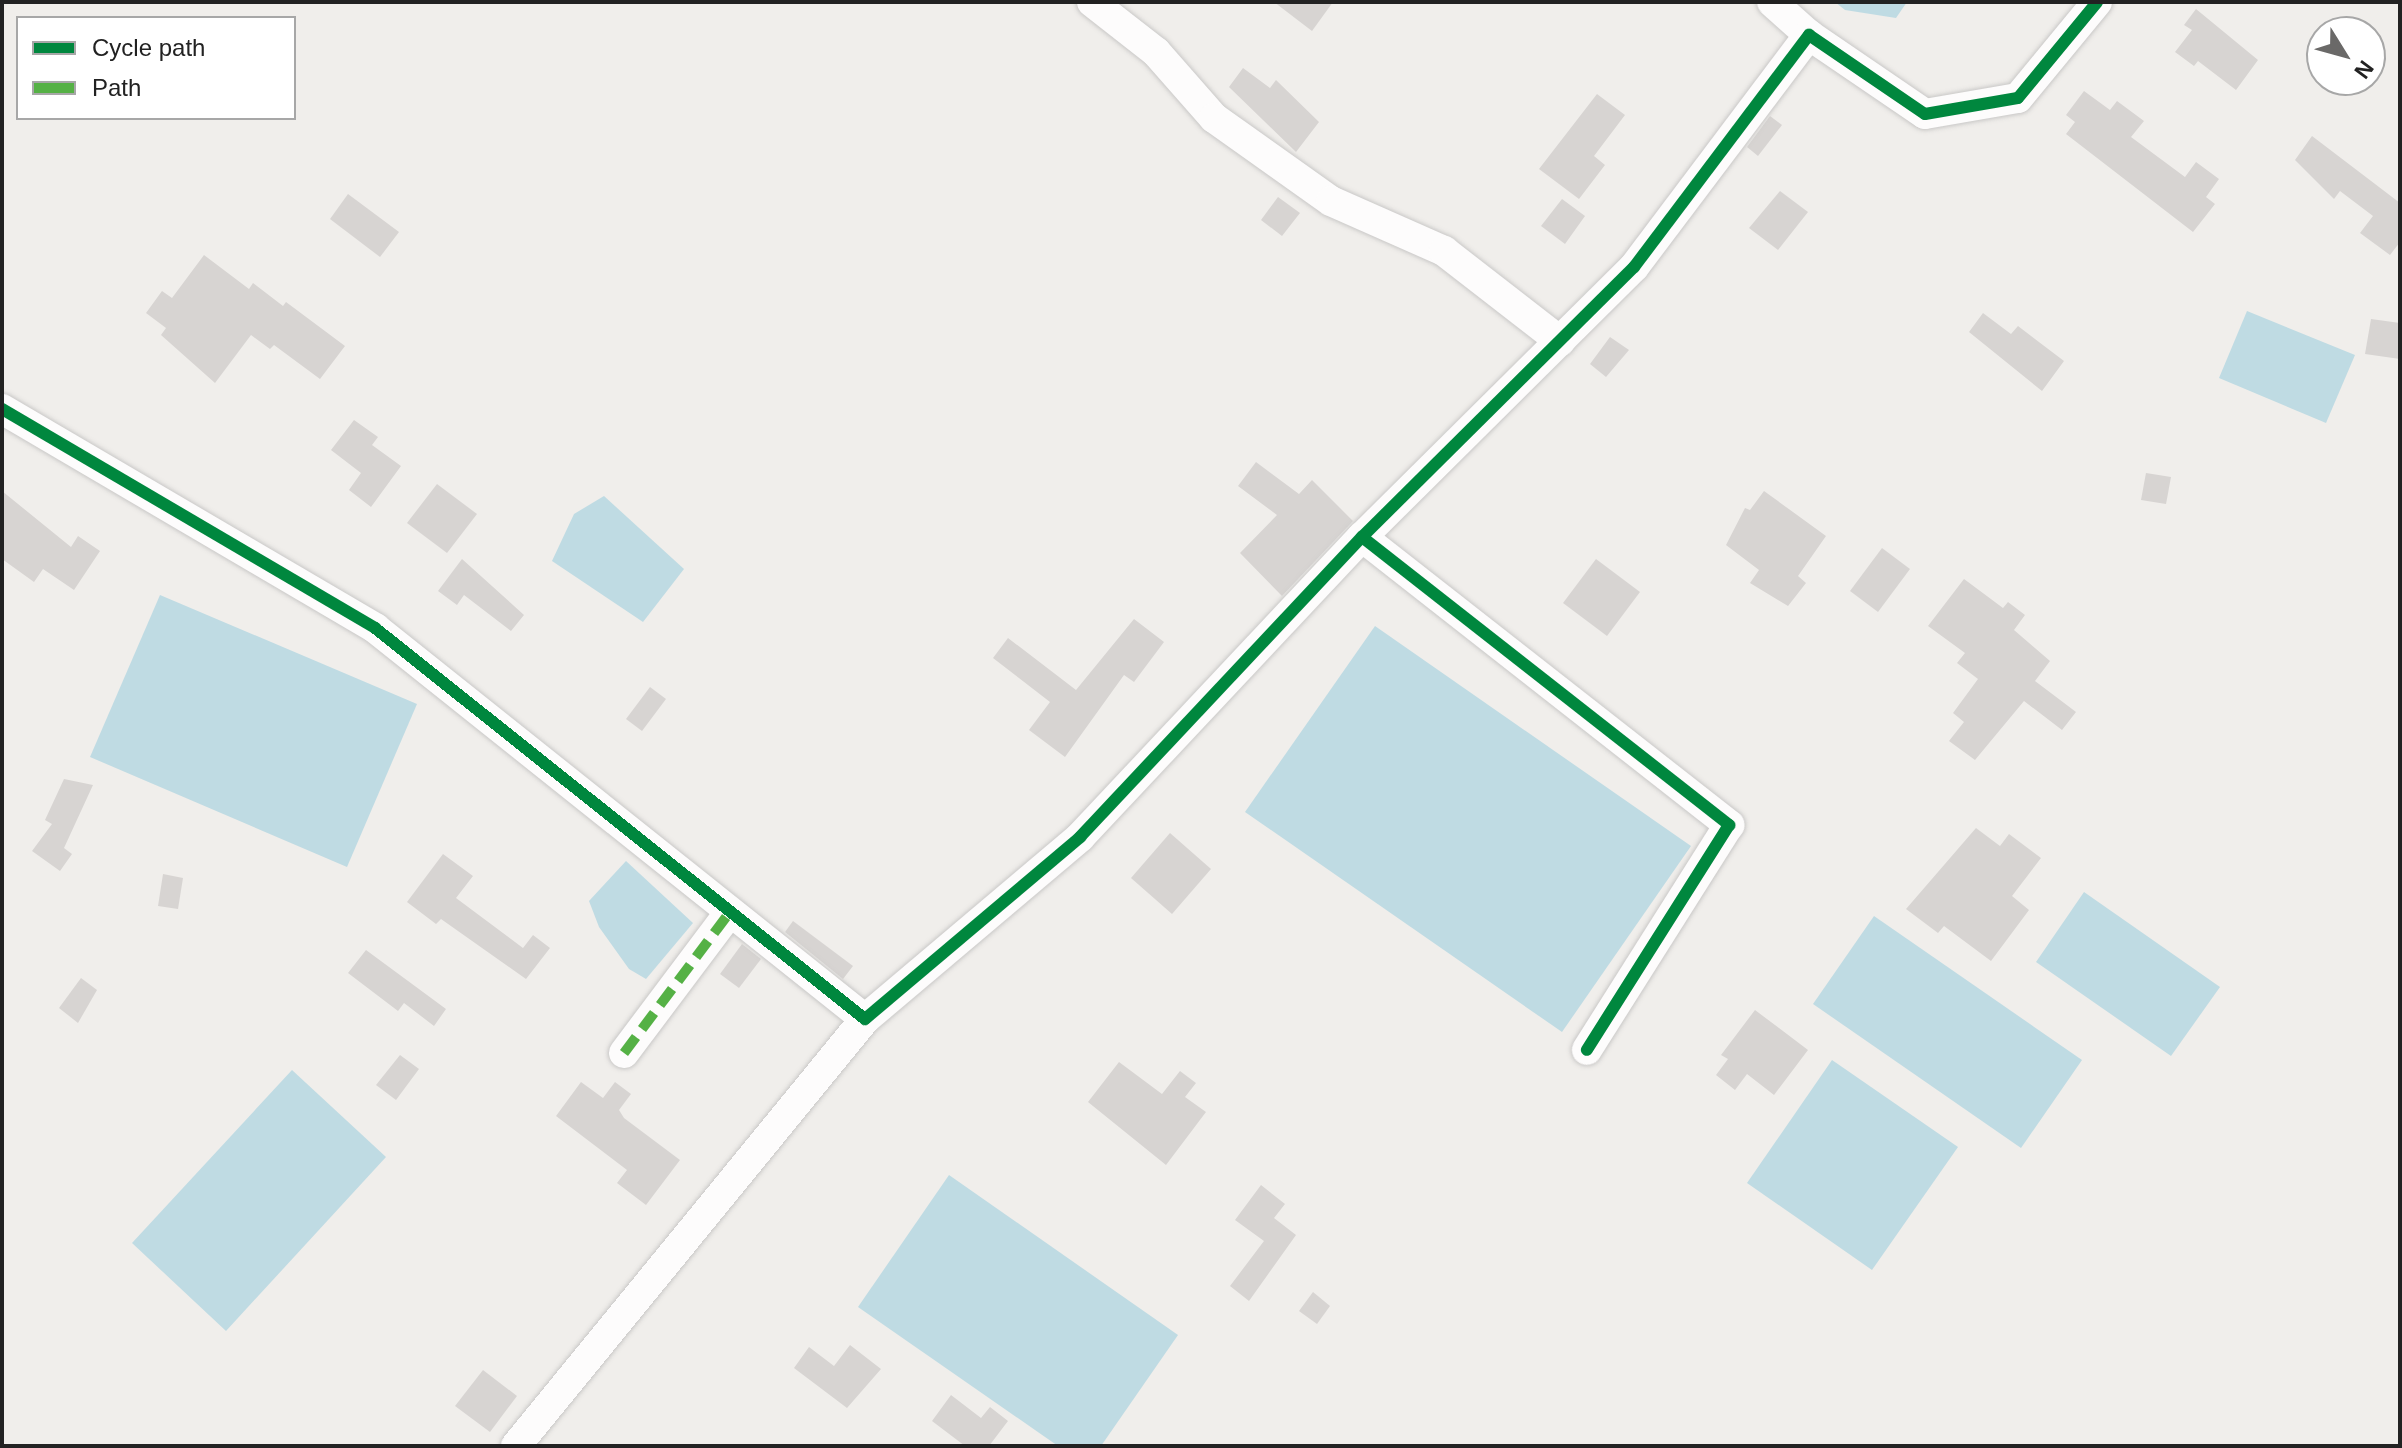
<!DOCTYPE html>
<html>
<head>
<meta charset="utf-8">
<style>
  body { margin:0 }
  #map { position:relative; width:2402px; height:1448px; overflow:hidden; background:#f0eeeb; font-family:Arial,sans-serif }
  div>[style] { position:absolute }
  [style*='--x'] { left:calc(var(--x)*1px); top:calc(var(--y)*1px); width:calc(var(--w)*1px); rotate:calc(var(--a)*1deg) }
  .water>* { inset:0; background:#bfdbe3 }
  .building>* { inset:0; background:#d7d4d2 }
  .roads { filter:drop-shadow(0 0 2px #c9c8c7) drop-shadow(0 0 2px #c9c8c7) }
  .street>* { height:30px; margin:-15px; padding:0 15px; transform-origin:15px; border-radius:15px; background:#fdfcfc }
  .quiet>* { height:10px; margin-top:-5px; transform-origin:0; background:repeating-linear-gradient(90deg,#55b145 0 20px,transparent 0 30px) }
  .cycleway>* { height:12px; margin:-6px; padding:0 6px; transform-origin:6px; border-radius:6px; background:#00873e }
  span { translate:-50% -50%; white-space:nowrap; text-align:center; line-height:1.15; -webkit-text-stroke:8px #fff; paint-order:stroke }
  .frame { position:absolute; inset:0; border:4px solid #222; pointer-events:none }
  .legend { position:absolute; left:16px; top:16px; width:280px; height:104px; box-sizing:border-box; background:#fff; border:2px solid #a7a7a7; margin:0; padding:10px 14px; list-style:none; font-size:24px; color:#222 }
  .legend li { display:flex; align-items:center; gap:16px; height:40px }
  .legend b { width:40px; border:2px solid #a7a7a7 }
  .north { position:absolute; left:2306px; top:16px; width:80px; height:80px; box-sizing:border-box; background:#fff; border:2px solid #a7a7a7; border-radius:50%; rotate:127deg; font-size:22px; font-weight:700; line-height:32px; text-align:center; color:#222 }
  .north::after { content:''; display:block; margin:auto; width:28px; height:36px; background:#6a6968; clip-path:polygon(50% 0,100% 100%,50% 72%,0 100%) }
</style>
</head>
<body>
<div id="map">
  <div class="water">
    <i style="clip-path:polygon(1835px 2px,1907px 2px,1896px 18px,1845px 10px)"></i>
    <i style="clip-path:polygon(2247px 311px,2355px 355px,2326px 423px,2219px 378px)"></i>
    <i style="clip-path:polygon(604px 496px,684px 569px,643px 622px,552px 561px,574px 514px)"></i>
    <i style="clip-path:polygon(160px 595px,417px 704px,347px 867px,90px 757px)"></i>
    <i style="clip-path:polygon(1375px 626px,1691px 846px,1562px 1032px,1245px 812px)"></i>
    <i style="clip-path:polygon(626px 861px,693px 923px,646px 979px,629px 969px,599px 927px,589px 901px)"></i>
    <i style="clip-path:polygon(2084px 892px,2220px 987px,2171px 1056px,2036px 962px)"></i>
    <i style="clip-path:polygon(1874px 916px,2082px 1060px,2021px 1148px,1813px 1004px)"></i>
    <i style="clip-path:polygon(1832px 1060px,1958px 1147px,1872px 1270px,1747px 1183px)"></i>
    <i style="clip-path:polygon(292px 1070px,386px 1157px,226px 1331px,132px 1243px)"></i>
    <i style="clip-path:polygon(949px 1175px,1178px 1335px,1101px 1446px,1058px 1446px,858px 1307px)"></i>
  </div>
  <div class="building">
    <i style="clip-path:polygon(1274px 2px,1333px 2px,1312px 31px)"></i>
    <i style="clip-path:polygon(2196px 9px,2258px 60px,2236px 90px,2198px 61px,2194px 66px,2175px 52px,2192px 30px,2184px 25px)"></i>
    <i style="clip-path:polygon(1243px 68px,1270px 88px,1276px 80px,1319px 122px,1296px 152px,1229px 87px)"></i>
    <i style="clip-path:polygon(2084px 91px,2110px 110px,2117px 101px,2144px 121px,2131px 137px,2185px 177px,2196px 162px,2219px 179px,2206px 197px,2215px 204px,2193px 232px,2066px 134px,2075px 122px,2066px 115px)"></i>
    <i style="clip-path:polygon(1597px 94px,1625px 115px,1594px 156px,1605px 165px,1579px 199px,1539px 169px)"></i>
    <i style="clip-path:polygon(1770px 116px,1782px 125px,1758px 156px,1747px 147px)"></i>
    <i style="clip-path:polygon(2312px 136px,2400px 203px,2400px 242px,2390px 255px,2360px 233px,2373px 216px,2340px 191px,2334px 199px,2295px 160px)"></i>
    <i style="clip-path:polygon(1780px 191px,1808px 212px,1778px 250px,1749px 228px)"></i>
    <i style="clip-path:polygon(348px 194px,399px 232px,380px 257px,330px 219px)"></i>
    <i style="clip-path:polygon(1278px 197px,1300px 213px,1282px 236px,1261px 220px)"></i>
    <i style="clip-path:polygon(1562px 199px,1585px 216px,1565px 244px,1541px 226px)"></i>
    <i style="clip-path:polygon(204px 255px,249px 289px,253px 283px,283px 306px,286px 302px,345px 346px,320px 379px,274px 345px,270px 349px,251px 335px,215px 383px,161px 335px,166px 328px,146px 313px,162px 291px,172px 298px)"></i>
    <i style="clip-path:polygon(1983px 313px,2011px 334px,2018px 326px,2064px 361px,2042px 391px,1969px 332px)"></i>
    <i style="clip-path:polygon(2371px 319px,2400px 323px,2400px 359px,2365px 354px)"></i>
    <i style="clip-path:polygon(1610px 337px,1629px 350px,1606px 377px,1590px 364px)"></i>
    <i style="clip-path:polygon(354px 420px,378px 437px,372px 445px,401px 466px,371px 507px,349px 490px,361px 473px,331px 450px)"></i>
    <i style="clip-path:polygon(1256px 462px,1299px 494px,1312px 480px,1353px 521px,1282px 596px,1240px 553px,1277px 515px,1238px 486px)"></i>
    <i style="clip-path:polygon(2146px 473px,2171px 477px,2166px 504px,2141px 500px)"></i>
    <i style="clip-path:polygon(437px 484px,477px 514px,447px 553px,407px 523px)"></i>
    <i style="clip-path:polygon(2px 491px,71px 547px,78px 536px,100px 551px,74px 590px,43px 569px,34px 582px,2px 559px)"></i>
    <i style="clip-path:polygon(1764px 491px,1826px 536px,1798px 576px,1806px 583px,1788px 606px,1750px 583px,1759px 570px,1726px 545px,1745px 508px,1750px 510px)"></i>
    <i style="clip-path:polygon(1882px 548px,1910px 569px,1878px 612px,1850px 591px)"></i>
    <i style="clip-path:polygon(462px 559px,524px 615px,511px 631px,464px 595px,457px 605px,438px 591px)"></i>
    <i style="clip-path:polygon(1596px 559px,1640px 592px,1607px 636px,1563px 603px)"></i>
    <i style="clip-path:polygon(1964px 579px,2003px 608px,2008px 602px,2025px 615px,2014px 630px,2050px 661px,2035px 681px,2076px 712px,2062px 730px,2024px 701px,1975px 760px,1949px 741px,1964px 722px,1953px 713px,1978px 679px,1957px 663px,1965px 653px,1928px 626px)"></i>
    <i style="clip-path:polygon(1134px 619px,1164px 642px,1134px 682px,1124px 675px,1065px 757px,1029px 730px,1050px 702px,993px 658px,1008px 638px,1076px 690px)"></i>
    <i style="clip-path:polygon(650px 687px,666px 699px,642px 731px,626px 719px)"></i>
    <i style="clip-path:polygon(64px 779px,93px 785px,64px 848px,72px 854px,60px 871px,32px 851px,52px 824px,45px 820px)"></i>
    <i style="clip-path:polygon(1976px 828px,2000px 846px,2009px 834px,2041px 858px,2012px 896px,2029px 910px,1991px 961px,1944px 926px,1938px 933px,1906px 909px)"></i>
    <i style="clip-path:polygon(1170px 833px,1211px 869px,1172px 914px,1131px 878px)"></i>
    <i style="clip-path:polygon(443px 854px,473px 876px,456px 898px,523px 948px,533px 935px,550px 948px,526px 979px,441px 919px,436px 924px,407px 902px)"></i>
    <i style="clip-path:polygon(163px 874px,183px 878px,178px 909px,158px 906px)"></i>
    <i style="clip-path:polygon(793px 921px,853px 966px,843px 979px,785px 932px)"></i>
    <i style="clip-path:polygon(742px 944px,761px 959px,739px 988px,720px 974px)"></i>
    <i style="clip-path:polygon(366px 950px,446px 1009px,434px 1026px,404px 1003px,398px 1011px,348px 973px)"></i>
    <i style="clip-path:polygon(81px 978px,97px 990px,78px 1023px,59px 1008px)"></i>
    <i style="clip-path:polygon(1755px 1010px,1808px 1050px,1774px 1095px,1747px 1074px,1735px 1090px,1716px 1075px,1728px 1059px,1721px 1055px)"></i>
    <i style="clip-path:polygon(400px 1055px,419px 1069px,396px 1100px,376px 1085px)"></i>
    <i style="clip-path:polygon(1119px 1062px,1162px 1094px,1180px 1071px,1196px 1083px,1185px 1097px,1206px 1112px,1166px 1165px,1088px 1102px)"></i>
    <i style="clip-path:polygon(581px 1082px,603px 1098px,615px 1082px,631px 1094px,619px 1110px,624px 1118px,680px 1160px,646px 1205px,617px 1183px,627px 1170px,556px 1116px)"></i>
    <i style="clip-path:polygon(1261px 1185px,1285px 1204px,1274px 1218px,1296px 1235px,1249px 1301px,1230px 1286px,1264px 1241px,1235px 1220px)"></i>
    <i style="clip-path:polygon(1313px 1292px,1330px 1306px,1317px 1324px,1299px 1311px)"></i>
    <i style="clip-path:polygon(850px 1345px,881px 1369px,847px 1408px,794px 1368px,809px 1347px,834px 1366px)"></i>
    <i style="clip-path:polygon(483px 1370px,517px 1396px,490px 1432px,455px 1406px)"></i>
    <i style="clip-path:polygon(951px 1395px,981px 1418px,990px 1407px,1008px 1421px,989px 1446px,965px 1446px,932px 1421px)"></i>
  </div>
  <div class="roads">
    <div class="street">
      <i style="--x:1092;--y:2;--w:81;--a:38"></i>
      <i style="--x:1156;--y:52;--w:88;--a:48.7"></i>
      <i style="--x:1214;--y:118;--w:143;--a:35.4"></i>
      <i style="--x:1331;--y:201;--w:124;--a:23.9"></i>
      <i style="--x:1444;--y:251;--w:147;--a:37.8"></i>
      <i style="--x:1772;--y:2;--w:50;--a:41.7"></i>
      <i style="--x:2;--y:409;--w:433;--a:30.4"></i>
      <i style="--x:375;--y:628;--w:627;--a:38.59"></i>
      <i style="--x:865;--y:1019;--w:282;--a:-40.2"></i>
      <i style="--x:1080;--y:837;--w:412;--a:-46.8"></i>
      <i style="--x:1362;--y:537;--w:383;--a:-44.8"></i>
      <i style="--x:1634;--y:267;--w:291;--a:-53"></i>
      <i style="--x:1809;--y:35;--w:140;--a:34.3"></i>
      <i style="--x:1925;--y:114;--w:94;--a:-9.8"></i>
      <i style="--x:2018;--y:98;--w:124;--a:-50.5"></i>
      <i style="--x:1362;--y:537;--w:467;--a:38.1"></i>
      <i style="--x:1729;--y:825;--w:266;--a:122.3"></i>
      <i style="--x:624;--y:1053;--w:176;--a:-53.1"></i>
      <i style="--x:516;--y:1446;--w:551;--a:-50.74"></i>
    </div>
  </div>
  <div class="quiet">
    <i style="--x:624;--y:1053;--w:176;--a:-53.1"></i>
  </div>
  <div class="cycleway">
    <i style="--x:2;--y:409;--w:433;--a:30.4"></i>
    <i style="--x:375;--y:628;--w:627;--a:38.59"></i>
    <i style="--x:865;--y:1019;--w:282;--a:-40.2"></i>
    <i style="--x:1080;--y:837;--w:412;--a:-46.8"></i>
    <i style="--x:1362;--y:537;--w:383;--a:-44.8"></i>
    <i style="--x:1634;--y:267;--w:291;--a:-53"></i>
    <i style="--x:1809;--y:35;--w:140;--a:34.3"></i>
    <i style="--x:1925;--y:114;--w:94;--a:-9.8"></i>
    <i style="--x:2018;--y:98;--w:124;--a:-50.5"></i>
    <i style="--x:1362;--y:537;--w:467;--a:38.1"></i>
    <i style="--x:1729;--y:825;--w:266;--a:122.3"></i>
  </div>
  <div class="frame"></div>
  <ul class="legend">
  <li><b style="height:10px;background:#00873e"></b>Cycle path</li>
  <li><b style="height:10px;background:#55b145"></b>Path</li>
  </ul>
  <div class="north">N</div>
</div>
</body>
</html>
